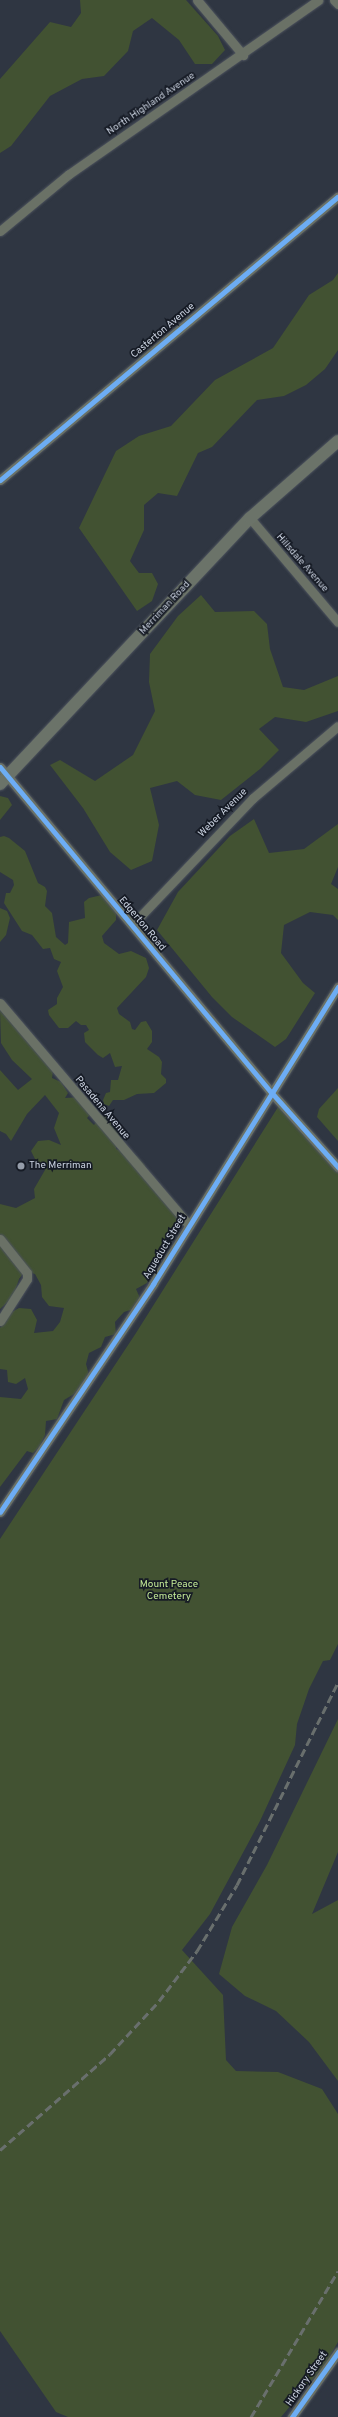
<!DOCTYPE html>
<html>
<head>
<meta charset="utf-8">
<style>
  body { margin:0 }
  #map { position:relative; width:338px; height:2417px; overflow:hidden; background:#2f3642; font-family:Overpass,sans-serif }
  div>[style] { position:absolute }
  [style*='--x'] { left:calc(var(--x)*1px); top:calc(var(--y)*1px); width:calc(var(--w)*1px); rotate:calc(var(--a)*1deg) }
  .green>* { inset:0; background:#425232 }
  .roads { filter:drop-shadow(0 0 1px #4d535d) drop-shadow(0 0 1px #4d535d) }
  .minor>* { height:9px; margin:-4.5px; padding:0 4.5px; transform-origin:4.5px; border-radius:4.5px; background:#6a7166 }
  .secondary>* { height:12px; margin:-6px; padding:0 6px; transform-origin:6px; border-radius:6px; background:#6b7369 }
  .rail>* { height:3px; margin-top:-1.5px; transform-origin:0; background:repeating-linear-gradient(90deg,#696f6d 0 8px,transparent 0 12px) }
  .cycleway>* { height:5px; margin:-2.5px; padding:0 2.5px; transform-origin:2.5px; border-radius:2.5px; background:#6dadf4 }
  .dots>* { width:11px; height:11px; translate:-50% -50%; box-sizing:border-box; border:2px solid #161b25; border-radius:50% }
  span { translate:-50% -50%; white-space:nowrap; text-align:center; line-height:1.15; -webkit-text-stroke:3.5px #161b25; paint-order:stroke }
  .street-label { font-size:10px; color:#ccd4e2 }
  .poi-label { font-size:10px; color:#ccd4e2 }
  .left { translate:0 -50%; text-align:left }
  .park-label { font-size:10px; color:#c4eb97 }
</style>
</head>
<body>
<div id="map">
  <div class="green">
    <i style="clip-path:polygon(80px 0,186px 0,218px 36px,225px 50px,212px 64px,195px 64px,179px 40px,152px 18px,133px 31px,128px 51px,104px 76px,82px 79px,50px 96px,11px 146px,0 153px,0 79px,50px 22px,71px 27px,81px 13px)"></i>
    <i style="clip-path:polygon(338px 273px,338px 350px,325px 369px,306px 385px,284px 396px,257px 400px,212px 447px,198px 453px,177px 496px,158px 493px,144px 505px,144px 530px,130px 561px,139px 573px,152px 573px,158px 584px,152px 601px,137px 611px,79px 528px,116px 451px,139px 436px,171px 426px,215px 380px,273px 348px,309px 295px,333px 280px)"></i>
    <i style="clip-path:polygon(201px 595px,215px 612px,254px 611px,267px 624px,270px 649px,283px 687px,304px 690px,338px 676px,338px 711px,306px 722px,275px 717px,259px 729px,279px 750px,260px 769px,221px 800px,195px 795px,177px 781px,150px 788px,159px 825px,152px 861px,131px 870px,110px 852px,83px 808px,50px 765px,60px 760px,95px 781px,133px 755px,155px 711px,149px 682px,150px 654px,178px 616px)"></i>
    <i style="clip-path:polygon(0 796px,8px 798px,12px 805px,0 820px)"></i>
    <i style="clip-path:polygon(254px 819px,269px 853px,304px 849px,338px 824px,338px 867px,331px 884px,338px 889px,338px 920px,333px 915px,310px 912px,284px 925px,281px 953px,303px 983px,315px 993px,286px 1039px,275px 1047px,232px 1017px,212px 997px,157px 930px,178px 892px,230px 836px)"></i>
    <i style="clip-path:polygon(4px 836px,9px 838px,25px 851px,38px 883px,45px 887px,47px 891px,45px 906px,52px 913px,56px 937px,65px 945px,68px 943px,69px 922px,85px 918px,84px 902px,89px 898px,102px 895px,116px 910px,116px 920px,102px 936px,104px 943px,119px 954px,131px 951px,146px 958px,149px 968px,146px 977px,117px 1008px,119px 1014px,130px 1022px,132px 1029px,135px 1030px,141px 1022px,146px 1021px,152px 1031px,152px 1042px,147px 1049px,159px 1057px,162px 1062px,161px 1074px,166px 1079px,166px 1083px,154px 1093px,137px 1094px,124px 1100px,113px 1100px,109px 1106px,104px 1104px,103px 1100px,106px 1093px,110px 1092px,111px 1080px,118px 1080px,122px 1066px,115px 1067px,110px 1053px,103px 1058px,98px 1055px,85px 1042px,84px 1033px,89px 1030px,86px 1025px,81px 1025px,76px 1021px,68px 1028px,59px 1028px,49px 1015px,48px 1010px,57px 1004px,57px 998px,63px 987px,57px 971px,61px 962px,54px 959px,50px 948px,43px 949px,32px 935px,22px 931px,4px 903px,6px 893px,10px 893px,14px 885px,13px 880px,0 872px,0 837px)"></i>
    <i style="clip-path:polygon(0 908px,7px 911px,10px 918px,6px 935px,0 942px)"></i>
    <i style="clip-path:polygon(0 1010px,53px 1071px,52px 1078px,61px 1082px,68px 1093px,65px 1098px,81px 1097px,90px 1101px,95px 1109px,87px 1118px,94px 1125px,101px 1115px,112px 1118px,121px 1128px,116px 1149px,137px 1156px,145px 1165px,143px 1176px,166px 1192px,182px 1209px,181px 1219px,172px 1227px,157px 1254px,147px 1283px,136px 1289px,140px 1298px,134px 1309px,124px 1312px,115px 1322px,116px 1334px,105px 1337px,101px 1347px,89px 1353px,86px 1364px,89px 1375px,74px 1394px,64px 1400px,57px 1419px,46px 1421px,45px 1435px,39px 1447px,33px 1453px,27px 1451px,0 1487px,0 1397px,21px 1399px,28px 1389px,25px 1378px,16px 1384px,8px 1382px,7px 1370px,0 1369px,0 1328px,10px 1313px,19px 1308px,31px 1309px,37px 1320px,34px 1333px,53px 1331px,60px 1322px,64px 1308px,49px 1306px,42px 1297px,41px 1285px,35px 1274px,25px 1271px,19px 1279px,13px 1297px,0 1309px,0 1204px,16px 1208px,35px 1198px,34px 1189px,45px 1170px,37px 1163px,31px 1151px,38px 1141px,49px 1140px,61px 1145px,54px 1128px,59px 1113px,45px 1095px,27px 1114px,11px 1141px,6px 1134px,0 1131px,0 1070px,18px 1090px,32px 1079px,12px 1060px,1px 1043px)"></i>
    <i style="clip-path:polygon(338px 1088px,338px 1141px,317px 1117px,319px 1109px)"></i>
    <i style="clip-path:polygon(280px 1104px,338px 1170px,338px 1644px,330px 1660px,323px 1661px,309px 1689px,297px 1724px,295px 1745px,260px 1821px,210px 1914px,182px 1950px,223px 1995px,226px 2060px,236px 2071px,278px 2072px,322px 2089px,338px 2114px,338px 2342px,324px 2366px,281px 2417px,68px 2417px,56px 2412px,0 2331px,0 1539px,136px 1333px)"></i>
    <i style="clip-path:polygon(338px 1719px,338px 1852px,312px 1914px,338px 1900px,338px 2081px,309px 2042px,276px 2011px,245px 1996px,219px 1974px,232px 1927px,267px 1865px)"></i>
  </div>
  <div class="roads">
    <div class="minor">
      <i style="--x:197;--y:0;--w:72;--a:50.1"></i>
      <i style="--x:334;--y:0;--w:6;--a:45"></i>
      <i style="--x:0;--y:231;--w:89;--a:-39.6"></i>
      <i style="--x:69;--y:174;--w:304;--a:-34.9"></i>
      <i style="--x:0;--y:480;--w:441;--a:-40"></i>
      <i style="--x:250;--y:518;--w:136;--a:49.8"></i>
      <i style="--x:0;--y:767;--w:423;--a:50.2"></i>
      <i style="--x:271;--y:1092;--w:101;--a:48.2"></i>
      <i style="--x:132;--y:925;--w:175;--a:-46.4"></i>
      <i style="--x:253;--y:798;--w:111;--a:-40.3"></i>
      <i style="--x:0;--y:1003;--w:292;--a:49.6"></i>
      <i style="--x:0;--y:1239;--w:43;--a:51.5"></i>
      <i style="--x:27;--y:1273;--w:6;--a:90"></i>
      <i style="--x:27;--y:1279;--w:50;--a:122.7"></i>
      <i style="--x:0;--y:1512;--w:275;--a:-56.1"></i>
      <i style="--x:153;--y:1284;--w:350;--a:-58.1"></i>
      <i style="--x:292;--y:2417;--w:80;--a:-54.7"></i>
    </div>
    <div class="secondary">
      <i style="--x:0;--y:784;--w:365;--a:-46.8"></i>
      <i style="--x:250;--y:518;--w:117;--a:-41.2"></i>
    </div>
  </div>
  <div class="rail">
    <i style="--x:0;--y:2150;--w:146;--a:-41.1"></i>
    <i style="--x:110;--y:2054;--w:72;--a:-47.2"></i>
    <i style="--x:159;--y:2001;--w:63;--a:-52.8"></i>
    <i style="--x:197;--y:1951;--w:77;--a:-58.8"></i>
    <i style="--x:237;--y:1885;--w:227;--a:-63.5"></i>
    <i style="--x:251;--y:2417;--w:170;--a:-59.2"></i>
  </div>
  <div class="cycleway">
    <i style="--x:0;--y:480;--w:441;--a:-40"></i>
    <i style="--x:0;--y:767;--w:423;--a:50.2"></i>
    <i style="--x:271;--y:1092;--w:101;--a:48.2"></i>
    <i style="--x:0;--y:1512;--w:275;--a:-56.1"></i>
    <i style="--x:153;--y:1284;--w:350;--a:-58.1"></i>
    <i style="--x:292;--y:2417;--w:80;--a:-54.7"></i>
  </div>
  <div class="dots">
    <i style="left:21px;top:1166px;background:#959daa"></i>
  </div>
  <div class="street-label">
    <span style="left:151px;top:104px;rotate:-34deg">North Highland Avenue</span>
    <span style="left:163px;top:331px;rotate:-40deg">Casterton Avenue</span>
    <span style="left:302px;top:563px;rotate:49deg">Hillsdale Avenue</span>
    <span style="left:165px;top:608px;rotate:-47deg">Merriman Road</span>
    <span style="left:223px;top:813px;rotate:-45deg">Weber Avenue</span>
    <span style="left:142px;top:924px;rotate:50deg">Edgerton Road</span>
    <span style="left:102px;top:1108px;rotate:50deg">Pasadena Avenue</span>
    <span style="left:165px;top:1247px;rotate:-59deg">Aqueduct Street</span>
    <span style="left:307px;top:2379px;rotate:-55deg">Hickory Street</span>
  </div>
  <div class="poi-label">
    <span class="left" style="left:29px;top:1166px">The Merriman</span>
  </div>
  <div class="park-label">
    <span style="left:169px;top:1590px">Mount Peace<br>Cemetery</span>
  </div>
</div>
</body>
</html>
